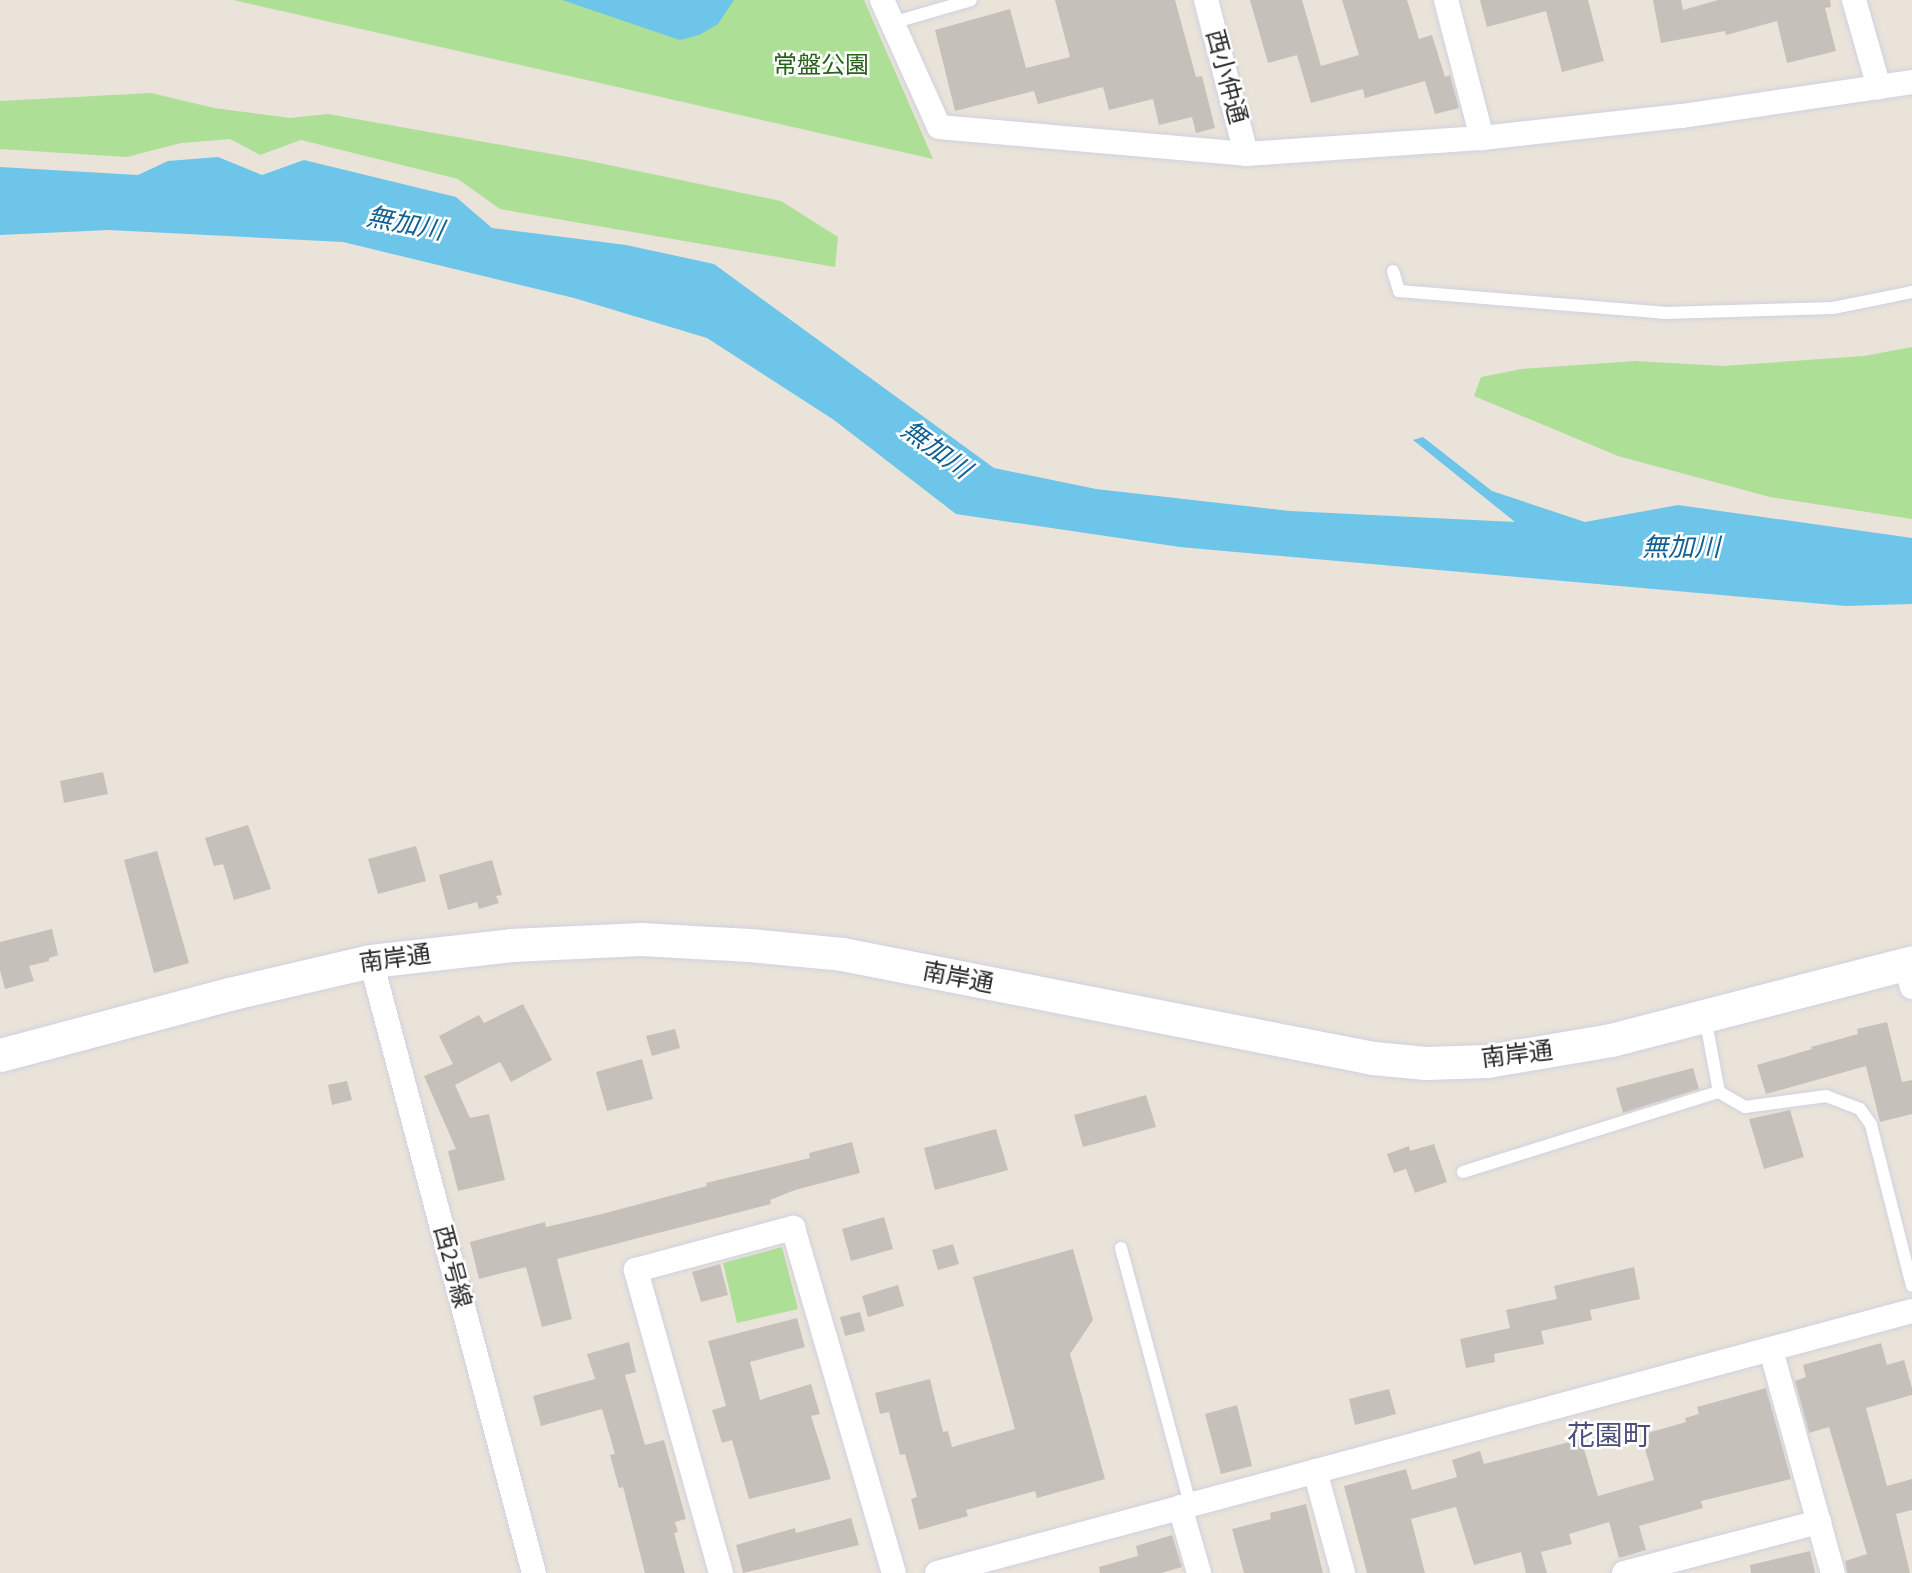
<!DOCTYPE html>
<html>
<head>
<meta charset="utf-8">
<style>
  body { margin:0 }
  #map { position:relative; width:1912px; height:1573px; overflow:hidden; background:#eae3d9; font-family:"Source Sans 3","Noto Sans JP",sans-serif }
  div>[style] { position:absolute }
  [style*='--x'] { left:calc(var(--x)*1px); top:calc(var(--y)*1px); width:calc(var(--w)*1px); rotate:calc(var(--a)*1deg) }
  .green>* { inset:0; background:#addf97 }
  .water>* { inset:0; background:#6ec5ea }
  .building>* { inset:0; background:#c5c0b9 }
  .roads { filter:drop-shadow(0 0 2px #cfd1e0) drop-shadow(0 0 2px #cfd1e0) }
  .lane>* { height:12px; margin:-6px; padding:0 6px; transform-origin:6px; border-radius:6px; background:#fff }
  .street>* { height:24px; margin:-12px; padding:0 12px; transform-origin:12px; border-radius:12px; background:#fff }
  .secondary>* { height:33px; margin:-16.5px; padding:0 16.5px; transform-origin:16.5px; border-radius:16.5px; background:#fff }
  span { translate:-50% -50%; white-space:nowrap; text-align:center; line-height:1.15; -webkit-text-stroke:5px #fff; paint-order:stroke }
  .park-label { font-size:24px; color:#27611b }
  .street-label { font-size:24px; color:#282828 }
  .water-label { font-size:26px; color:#116192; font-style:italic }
  .quarter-label { font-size:28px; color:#4a5076 }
</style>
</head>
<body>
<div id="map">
  <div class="green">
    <i style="clip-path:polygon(233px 0,864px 0,933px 159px,591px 81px)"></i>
    <i style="clip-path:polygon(151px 93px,214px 108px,290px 118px,328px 114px,585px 160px,781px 201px,838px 237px,835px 267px,500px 209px,458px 179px,301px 140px,260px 155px,230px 139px,181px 143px,127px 157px,0 149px,0 101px)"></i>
    <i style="clip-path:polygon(1912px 347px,1912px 519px,1770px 497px,1618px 456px,1474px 396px,1481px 377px,1522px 369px,1636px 361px,1723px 366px,1864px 356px)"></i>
    <i style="clip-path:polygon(782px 1247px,798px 1309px,737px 1323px,723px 1263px)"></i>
  </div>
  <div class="water">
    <i style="clip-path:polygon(562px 0,734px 0,718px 24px,699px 35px,680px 40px)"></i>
    <i style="clip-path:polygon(218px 157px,262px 175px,304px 160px,456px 197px,492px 228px,626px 245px,714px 264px,994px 468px,1096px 489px,1290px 511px,1515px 522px,1413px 440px,1423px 437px,1492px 491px,1585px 522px,1678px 505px,1912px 538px,1912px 604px,1846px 606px,1180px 547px,956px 514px,834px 420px,707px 338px,574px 298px,343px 242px,109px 230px,0 235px,0 167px,138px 175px,168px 161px)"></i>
  </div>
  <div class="building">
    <i style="clip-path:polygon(1055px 0,1175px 0,1196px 77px,1202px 76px,1215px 128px,1196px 133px,1192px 117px,1159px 125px,1153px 99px,1109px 110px,1103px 87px,1038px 104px,1034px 91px,955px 111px,935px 30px,1010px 9px,1026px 68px,1070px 57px)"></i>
    <i style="clip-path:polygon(1250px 0,1302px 0,1321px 66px,1359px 55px,1342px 0,1407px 0,1419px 39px,1432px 35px,1445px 77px,1450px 75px,1459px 108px,1435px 114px,1425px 81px,1365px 98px,1363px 89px,1311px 103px,1297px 55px,1268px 63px)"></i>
    <i style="clip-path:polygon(1480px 0,1588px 0,1604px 61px,1562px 72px,1546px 11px,1487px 27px)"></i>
    <i style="clip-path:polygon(1653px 0,1681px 0,1683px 10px,1718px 0,1830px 0,1831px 7px,1825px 8px,1836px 51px,1787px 63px,1777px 21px,1726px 35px,1725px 31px,1661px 43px)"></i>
    <i style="clip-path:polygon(103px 772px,108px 794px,64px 803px,60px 781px)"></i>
    <i style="clip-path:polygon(248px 825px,271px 889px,234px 900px,223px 864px,214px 866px,205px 838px)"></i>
    <i style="clip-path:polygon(416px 846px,426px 881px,378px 894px,368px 859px)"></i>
    <i style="clip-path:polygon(157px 851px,189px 963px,154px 973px,124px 860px)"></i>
    <i style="clip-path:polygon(492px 860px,502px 895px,496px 896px,499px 903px,479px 909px,477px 902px,448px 910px,439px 875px)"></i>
    <i style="clip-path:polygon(52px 929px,58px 955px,49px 958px,49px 961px,29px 966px,34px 981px,5px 989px,0 970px,0 942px)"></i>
    <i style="clip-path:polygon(523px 1004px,552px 1060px,511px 1082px,500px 1062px,455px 1085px,470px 1118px,489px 1114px,505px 1180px,458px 1191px,448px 1151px,456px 1149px,424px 1076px,453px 1064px,439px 1036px,479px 1015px,484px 1023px)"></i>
    <i style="clip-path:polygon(1887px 1022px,1902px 1082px,1912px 1080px,1912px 1114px,1880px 1122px,1866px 1066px,1766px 1094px,1757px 1065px,1812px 1049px,1811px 1047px,1858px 1034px,1857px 1029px)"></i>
    <i style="clip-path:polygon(675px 1029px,680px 1048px,652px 1056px,646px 1036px)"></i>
    <i style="clip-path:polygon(642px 1059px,653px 1099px,607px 1111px,596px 1072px)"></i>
    <i style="clip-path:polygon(1693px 1068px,1699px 1089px,1623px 1113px,1616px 1088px)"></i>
    <i style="clip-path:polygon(347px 1081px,352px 1100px,332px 1105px,328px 1085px)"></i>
    <i style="clip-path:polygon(1146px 1095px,1156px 1127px,1083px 1147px,1074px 1115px)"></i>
    <i style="clip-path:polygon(1790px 1110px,1804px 1157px,1764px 1169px,1749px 1119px)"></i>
    <i style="clip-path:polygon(996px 1129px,1008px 1170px,935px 1190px,924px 1148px)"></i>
    <i style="clip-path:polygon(852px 1142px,860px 1173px,795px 1190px,770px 1200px,771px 1204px,557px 1259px,572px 1319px,542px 1327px,526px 1267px,479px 1279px,470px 1242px,545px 1222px,546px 1227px,602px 1214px,707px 1186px,706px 1183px,810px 1158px,809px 1153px)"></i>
    <i style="clip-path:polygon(1434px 1144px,1447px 1182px,1415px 1193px,1406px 1169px,1394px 1173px,1387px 1154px,1409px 1146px,1410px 1151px)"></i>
    <i style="clip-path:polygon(884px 1217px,893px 1249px,851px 1261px,842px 1229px)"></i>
    <i style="clip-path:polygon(953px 1244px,959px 1264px,938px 1270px,932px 1250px)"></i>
    <i style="clip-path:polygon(1073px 1249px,1093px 1320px,1070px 1354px,1105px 1479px,1037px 1498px,1035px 1491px,966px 1510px,968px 1516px,919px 1530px,911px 1499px,917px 1497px,905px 1454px,900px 1455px,889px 1412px,880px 1414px,875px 1393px,930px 1379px,943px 1432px,948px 1431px,952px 1447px,1015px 1429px,973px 1277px)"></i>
    <i style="clip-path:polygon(720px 1264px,728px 1295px,701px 1302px,692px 1272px)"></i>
    <i style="clip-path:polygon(1634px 1267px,1640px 1299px,1590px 1310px,1592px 1320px,1541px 1331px,1544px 1344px,1494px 1354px,1495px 1362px,1466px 1368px,1460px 1339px,1510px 1328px,1506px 1310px,1557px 1299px,1554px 1286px)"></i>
    <i style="clip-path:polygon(898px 1285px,904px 1306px,868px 1317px,862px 1296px)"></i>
    <i style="clip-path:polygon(860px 1312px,865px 1331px,845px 1336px,840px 1317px)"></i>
    <i style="clip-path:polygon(797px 1318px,805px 1347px,750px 1362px,760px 1400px,811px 1384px,820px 1414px,811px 1416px,831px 1479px,749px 1499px,732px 1440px,722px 1443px,712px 1410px,726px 1406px,708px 1341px)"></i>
    <i style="clip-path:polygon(629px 1342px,636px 1372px,625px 1375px,645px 1445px,664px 1440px,686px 1519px,675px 1522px,678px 1532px,674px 1533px,685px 1573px,645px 1573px,623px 1487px,619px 1488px,610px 1455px,615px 1454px,602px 1409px,541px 1426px,533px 1396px,595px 1379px,587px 1354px)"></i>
    <i style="clip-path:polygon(1881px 1343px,1887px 1365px,1904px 1360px,1912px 1388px,1912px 1395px,1866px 1408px,1887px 1486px,1912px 1479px,1912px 1510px,1896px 1514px,1910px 1573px,1847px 1573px,1845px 1561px,1867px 1554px,1829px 1427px,1809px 1433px,1795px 1381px,1806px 1377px,1803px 1365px)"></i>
    <i style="clip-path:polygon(1766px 1388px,1791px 1479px,1701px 1501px,1703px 1508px,1639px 1526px,1646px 1550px,1619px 1558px,1609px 1522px,1569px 1534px,1572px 1544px,1541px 1552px,1547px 1573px,1526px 1573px,1521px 1552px,1474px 1565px,1456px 1507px,1411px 1519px,1425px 1573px,1367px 1573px,1344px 1486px,1406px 1469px,1412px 1490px,1457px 1477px,1452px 1460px,1480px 1451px,1484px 1464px,1581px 1439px,1598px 1496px,1654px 1480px,1641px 1435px,1686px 1422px,1685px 1418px,1699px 1414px,1697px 1407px)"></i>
    <i style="clip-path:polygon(1389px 1389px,1396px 1414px,1355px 1425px,1349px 1399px)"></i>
    <i style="clip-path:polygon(1237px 1405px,1252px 1466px,1221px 1474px,1205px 1414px)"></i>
    <i style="clip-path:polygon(1306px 1504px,1323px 1573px,1244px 1573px,1232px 1529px,1271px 1519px,1270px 1513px)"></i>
    <i style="clip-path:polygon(851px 1518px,859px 1545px,743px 1573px,736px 1545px,795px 1528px,796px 1533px)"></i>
    <i style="clip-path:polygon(1172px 1535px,1182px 1567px,1161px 1573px,1100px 1573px,1099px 1567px,1138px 1556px,1136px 1546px)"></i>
    <i style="clip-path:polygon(1810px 1551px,1815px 1573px,1751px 1573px,1750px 1565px)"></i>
  </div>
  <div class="roads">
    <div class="lane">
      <i style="--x:892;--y:23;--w:82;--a:-16.2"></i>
      <i style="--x:1393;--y:271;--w:21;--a:73"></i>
      <i style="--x:1399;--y:291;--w:266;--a:4.7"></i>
      <i style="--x:1664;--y:313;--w:169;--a:-1.7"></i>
      <i style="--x:1833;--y:308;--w:81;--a:-11.4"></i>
      <i style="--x:1705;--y:1017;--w:76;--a:79.4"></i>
      <i style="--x:1719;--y:1092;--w:30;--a:30"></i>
      <i style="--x:1745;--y:1107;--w:82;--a:-7.7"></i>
      <i style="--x:1826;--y:1096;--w:36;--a:21"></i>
      <i style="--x:1860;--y:1109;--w:19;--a:55"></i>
      <i style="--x:1871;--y:1125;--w:166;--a:75.7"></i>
      <i style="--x:1463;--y:1172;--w:268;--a:-17.4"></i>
      <i style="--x:1121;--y:1248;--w:265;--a:74.9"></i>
    </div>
    <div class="street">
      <i style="--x:882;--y:0;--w:139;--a:65.8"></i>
      <i style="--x:939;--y:127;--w:308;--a:5"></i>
      <i style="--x:1246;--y:154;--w:237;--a:-3.9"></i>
      <i style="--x:1482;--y:138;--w:201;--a:-6.3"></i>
      <i style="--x:1682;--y:116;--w:232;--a:-8.4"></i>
      <i style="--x:1206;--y:0;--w:159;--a:75.4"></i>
      <i style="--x:1446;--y:0;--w:143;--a:75.4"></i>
      <i style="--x:1854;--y:0;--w:91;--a:74.1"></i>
      <i style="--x:371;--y:961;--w:633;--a:75.09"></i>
      <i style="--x:1905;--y:963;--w:25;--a:74"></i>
      <i style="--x:1771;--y:1350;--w:231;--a:74.5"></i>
      <i style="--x:1315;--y:1471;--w:106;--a:74.6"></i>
      <i style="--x:1180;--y:1507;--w:69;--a:73.9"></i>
      <i style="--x:721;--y:1573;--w:315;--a:-105.7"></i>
      <i style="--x:636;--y:1270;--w:163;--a:-15"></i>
      <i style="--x:793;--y:1228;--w:359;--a:73.7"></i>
      <i style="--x:937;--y:1573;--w:1010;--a:-15.04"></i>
      <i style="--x:1624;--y:1573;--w:202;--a:-14.7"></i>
    </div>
    <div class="secondary">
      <i style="--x:0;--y:1055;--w:237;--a:-14.9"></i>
      <i style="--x:229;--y:994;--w:146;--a:-13.1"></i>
      <i style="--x:371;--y:961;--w:141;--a:-6.5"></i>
      <i style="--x:511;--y:945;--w:130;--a:-2.6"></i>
      <i style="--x:641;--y:939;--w:108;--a:3.2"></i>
      <i style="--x:749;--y:945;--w:93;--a:5.5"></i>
      <i style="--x:842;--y:954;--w:541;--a:11.08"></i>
      <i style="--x:1373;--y:1058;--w:53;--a:5.4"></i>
      <i style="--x:1426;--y:1063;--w:61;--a:-1.9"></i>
      <i style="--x:1487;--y:1061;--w:126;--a:-9.6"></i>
      <i style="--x:1611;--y:1040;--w:311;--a:-14.5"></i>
    </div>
  </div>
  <div class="park-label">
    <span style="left:821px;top:66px">常盤公園</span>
  </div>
  <div class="street-label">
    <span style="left:1226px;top:77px;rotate:75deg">西小仲通</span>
    <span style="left:395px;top:959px;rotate:-8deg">南岸通</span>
    <span style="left:958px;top:978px;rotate:11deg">南岸通</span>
    <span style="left:1517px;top:1055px;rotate:-7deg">南岸通</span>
    <span style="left:452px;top:1267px;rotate:75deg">西2号線</span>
  </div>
  <div class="water-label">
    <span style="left:405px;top:224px;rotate:11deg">無加川</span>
    <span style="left:936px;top:450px;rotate:36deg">無加川</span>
    <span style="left:1681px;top:548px">無加川</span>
  </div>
  <div class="quarter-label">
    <span style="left:1609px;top:1436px">花園町</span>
  </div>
</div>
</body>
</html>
